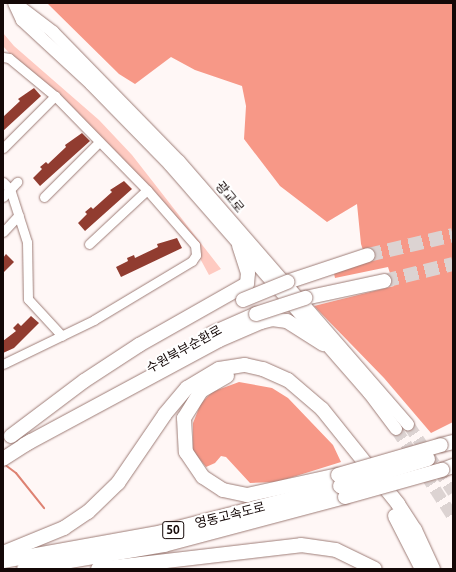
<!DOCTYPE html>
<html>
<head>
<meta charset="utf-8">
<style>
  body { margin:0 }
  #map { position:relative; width:456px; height:572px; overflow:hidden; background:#fff7f6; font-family:Ubuntu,"Noto Sans KR",sans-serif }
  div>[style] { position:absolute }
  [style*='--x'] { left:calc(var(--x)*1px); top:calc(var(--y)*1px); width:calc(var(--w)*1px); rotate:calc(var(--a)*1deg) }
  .green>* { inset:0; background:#fecac1 }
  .forest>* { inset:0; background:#f79887 }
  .stream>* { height:2px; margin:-1px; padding:0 1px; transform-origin:1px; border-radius:1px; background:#de8272 }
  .building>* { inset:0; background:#913c30 }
  .major-tunnel>* { height:12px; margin-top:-6px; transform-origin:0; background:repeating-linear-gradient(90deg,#dcd3d2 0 12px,transparent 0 18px) }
  .highway-tunnel>* { height:14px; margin-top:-7px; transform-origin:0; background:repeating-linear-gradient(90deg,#dcd3d2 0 14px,transparent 0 21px) }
  .roads { filter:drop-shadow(0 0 1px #9e7d77) drop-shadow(0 0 1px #9e7d77) }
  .minor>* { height:9px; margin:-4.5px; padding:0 4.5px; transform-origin:4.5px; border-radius:4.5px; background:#fff }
  .major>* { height:12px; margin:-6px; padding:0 6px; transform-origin:6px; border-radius:6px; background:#fff }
  .highway>* { height:14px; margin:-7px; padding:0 7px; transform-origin:7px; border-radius:7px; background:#fff }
  .bridges { filter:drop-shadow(0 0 1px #9e7d77) drop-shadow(0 0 1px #9e7d77) }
  .highway-bridge>* { height:14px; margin:-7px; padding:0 7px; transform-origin:7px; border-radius:7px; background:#fff }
  span { translate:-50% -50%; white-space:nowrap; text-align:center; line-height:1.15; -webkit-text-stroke:4px #fff; paint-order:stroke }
  .shield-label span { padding:1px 3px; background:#fff; border:1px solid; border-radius:3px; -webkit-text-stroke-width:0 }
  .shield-label { font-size:12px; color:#140807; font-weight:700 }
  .street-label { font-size:13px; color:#140807 }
  .frame { position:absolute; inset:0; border:4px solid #140807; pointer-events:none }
</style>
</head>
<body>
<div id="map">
  <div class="green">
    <i style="clip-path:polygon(3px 33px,14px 46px,99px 120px,132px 155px,221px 269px,209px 275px,190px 240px,10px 54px,3px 46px)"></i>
  </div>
  <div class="forest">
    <i style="clip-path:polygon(47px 3px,453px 3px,453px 422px,431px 433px,384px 378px,314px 306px,394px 286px,388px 267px,335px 278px,333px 269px,367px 262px,361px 244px,357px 204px,327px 222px,280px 186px,244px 139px,246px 106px,242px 86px,195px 70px,171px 57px,135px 84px,119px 74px)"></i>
    <i style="clip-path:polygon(239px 382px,272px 388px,288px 398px,333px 445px,341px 462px,277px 482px,250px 483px,226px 457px,221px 456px,215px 463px,206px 467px,193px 451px,193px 423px,201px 403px,212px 392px)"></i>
  </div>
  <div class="stream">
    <i style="--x:4;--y:464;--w:15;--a:37"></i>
    <i style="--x:16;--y:473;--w:45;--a:51.3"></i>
  </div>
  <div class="building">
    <i style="clip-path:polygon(34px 88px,41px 96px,3px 131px,3px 117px,20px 101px,18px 99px)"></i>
    <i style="clip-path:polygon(82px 133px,90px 141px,40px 186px,33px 178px,42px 169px,40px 167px,46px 162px,48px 164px,66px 147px,65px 145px)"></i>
    <i style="clip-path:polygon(124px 181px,132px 189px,85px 231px,78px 223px,87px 214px,85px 212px,91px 207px,93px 209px,112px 192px,110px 190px)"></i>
    <i style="clip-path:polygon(177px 238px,182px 248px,121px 277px,116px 267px,128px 261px,127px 258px,134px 255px,135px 258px,158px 247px,157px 244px)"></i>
    <i style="clip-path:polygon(6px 254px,14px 262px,3px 273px,3px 258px)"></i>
    <i style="clip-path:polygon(31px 316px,39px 323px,14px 348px,3px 353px,3px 341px,16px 331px,13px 328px,18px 323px,21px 326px)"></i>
  </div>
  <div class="major-tunnel">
    <i style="--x:408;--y:424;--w:82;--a:56.5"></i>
    <i style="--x:396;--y:429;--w:105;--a:57.1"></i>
  </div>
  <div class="highway-tunnel">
    <i style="--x:368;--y:255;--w:87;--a:-13.2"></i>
    <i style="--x:384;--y:281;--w:71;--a:-13.8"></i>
  </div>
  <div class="roads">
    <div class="minor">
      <i style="--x:3;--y:57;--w:6;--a:9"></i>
      <i style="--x:9;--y:58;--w:60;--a:39.6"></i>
      <i style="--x:55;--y:96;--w:132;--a:45.6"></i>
      <i style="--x:147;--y:190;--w:73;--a:48.9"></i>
      <i style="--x:195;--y:245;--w:10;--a:84"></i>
      <i style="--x:196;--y:255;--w:7;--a:124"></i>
      <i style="--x:192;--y:261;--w:114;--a:149"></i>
      <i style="--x:94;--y:320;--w:101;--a:154.2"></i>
      <i style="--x:3;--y:148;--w:74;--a:-45"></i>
      <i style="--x:3;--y:182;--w:10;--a:45"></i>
      <i style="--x:10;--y:189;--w:56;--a:72.2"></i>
      <i style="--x:27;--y:242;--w:57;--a:89"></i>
      <i style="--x:28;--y:299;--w:50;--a:47.4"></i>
      <i style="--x:3;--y:197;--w:21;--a:-47"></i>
      <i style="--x:44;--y:197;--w:78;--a:-45"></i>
      <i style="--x:3;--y:232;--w:23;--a:-47"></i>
      <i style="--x:89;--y:244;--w:79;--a:-43"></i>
    </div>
    <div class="major">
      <i style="--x:14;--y:3;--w:19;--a:65"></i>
      <i style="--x:22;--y:20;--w:94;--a:42.8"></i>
      <i style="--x:91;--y:84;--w:113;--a:45.7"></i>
      <i style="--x:170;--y:165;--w:303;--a:48.9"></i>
      <i style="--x:369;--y:393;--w:45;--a:53.1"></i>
      <i style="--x:15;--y:3;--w:48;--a:37.3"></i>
      <i style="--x:53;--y:32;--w:180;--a:45.7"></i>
      <i style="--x:179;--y:161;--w:349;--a:49"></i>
    </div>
    <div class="highway">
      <i style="--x:287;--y:282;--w:85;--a:-18.4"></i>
      <i style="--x:305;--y:298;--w:81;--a:-12.1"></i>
      <i style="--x:211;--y:334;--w:49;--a:-24"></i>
      <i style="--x:227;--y:376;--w:30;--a:150"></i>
      <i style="--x:201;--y:391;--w:32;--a:122"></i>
      <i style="--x:184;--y:418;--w:34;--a:87"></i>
      <i style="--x:186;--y:452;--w:30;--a:56"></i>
      <i style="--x:203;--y:477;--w:24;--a:33"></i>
      <i style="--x:223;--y:490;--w:25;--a:12"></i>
      <i style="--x:247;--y:495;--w:93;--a:-12.4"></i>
      <i style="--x:11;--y:436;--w:91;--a:-37"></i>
      <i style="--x:84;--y:381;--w:66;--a:-33.2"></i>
      <i style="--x:139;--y:345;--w:124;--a:-29.5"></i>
      <i style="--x:247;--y:284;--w:11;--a:-85"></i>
      <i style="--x:248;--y:273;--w:29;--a:-108"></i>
      <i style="--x:24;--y:445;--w:221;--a:-28.3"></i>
      <i style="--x:219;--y:340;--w:46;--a:-23.2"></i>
      <i style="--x:261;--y:322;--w:11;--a:-15"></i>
      <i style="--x:272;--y:319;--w:15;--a:8"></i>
      <i style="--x:287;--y:321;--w:43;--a:32.6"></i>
      <i style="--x:441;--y:445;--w:12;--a:-14"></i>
      <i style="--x:3;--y:459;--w:33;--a:-33"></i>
      <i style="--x:442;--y:470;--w:12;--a:-20"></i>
      <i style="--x:395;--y:516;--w:59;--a:63"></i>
      <i style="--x:3;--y:553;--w:66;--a:-22.3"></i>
      <i style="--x:64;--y:528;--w:29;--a:-34"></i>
      <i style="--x:88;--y:512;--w:42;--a:-44"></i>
      <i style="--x:118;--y:483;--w:83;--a:-55.7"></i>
      <i style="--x:165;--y:414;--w:34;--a:-50"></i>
      <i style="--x:187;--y:388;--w:37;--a:-31"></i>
      <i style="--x:219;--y:369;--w:26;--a:-9"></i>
      <i style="--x:245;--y:365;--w:18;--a:13"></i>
      <i style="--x:263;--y:369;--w:27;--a:24"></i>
      <i style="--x:288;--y:380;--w:45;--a:40.5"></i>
      <i style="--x:322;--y:409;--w:122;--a:51.3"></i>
      <i style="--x:398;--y:504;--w:31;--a:57"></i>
      <i style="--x:415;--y:530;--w:43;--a:65.2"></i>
      <i style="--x:3;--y:561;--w:162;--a:-10.3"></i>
      <i style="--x:162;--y:532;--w:184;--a:-14.5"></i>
      <i style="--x:24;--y:569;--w:142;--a:-9.7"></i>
      <i style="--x:164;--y:545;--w:187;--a:-14.9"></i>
      <i style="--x:98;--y:569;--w:204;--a:-6.7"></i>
      <i style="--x:301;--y:545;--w:35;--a:8"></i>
      <i style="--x:336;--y:550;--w:43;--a:26"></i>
    </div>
  </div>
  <div class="bridges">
    <div class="highway-bridge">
      <i style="--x:243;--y:300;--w:48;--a:-22.2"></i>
      <i style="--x:256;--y:314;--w:52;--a:-18.1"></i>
      <i style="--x:338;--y:475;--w:107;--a:-16.2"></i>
      <i style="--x:340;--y:486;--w:92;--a:-17.1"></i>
      <i style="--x:345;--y:497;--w:101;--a:-15.6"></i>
    </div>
  </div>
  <div class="shield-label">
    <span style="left:173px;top:530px">50</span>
  </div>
  <div class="street-label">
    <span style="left:230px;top:197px;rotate:50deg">광교로</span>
    <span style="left:184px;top:349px;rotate:-29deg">수원북부순환로</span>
    <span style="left:230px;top:515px;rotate:-14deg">영동고속도로</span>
  </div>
  <div class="frame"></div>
</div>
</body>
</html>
